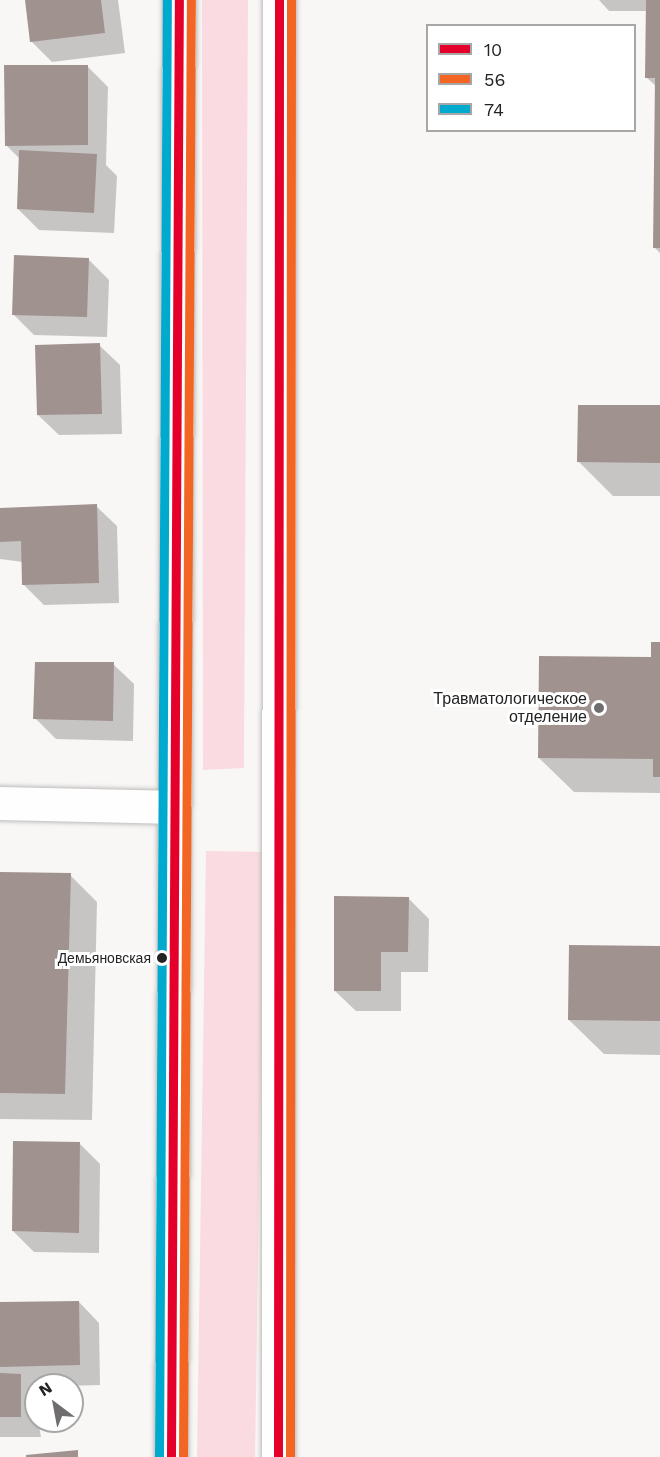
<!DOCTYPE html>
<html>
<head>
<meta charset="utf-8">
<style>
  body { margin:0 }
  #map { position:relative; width:660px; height:1457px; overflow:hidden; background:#f9f7f6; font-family:"Work Sans",sans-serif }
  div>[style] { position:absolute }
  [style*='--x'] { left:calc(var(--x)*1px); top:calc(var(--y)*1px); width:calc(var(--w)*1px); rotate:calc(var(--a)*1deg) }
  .green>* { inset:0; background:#fadbe1 }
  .shadow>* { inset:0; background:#0003 }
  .building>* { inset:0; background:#a0928f }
  .roads { filter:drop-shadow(0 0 2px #bebdbc) drop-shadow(0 0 2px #bebdbc) }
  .minor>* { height:33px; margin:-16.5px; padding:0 16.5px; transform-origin:16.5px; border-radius:16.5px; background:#fefefe }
  .tertiary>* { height:33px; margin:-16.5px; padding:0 16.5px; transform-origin:16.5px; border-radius:16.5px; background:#fefefe }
  .bus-1>* { height:9px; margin:-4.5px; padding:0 4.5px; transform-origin:4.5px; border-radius:4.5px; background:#e4002b }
  .bus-2>* { height:9px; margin:-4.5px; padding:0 4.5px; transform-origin:4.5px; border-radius:4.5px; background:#f26522 }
  .bus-3>* { height:9px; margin:-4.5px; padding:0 4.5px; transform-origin:4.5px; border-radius:4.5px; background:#00a9ce }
  .dots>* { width:16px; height:16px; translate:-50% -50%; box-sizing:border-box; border:3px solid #fff; border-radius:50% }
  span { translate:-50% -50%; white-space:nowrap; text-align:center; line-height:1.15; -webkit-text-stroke:6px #fff; paint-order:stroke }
  .bus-label { font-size:14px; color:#242323 }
  .right { translate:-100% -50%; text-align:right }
  .poi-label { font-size:16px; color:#242323 }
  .legend { position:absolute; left:426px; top:24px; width:210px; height:108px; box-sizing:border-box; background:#fff; border:2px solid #a7a7a7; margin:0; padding:8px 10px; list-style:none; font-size:18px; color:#242323 }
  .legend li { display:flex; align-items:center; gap:12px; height:30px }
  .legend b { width:30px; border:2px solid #a7a7a7 }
  .north { position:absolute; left:24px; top:1373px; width:60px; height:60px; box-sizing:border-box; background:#fff; border:2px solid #a7a7a7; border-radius:50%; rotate:328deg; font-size:16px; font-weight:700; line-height:24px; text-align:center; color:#242323 }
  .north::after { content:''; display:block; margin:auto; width:21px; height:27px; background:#6f6d6d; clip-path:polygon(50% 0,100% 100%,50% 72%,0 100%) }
</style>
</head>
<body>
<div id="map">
  <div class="green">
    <i style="clip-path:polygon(202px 0,248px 0,244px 768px,203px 770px)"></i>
    <i style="clip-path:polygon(206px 851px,264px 852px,255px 1457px,197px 1457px)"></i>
  </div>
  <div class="shadow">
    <i style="clip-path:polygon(26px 0,118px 0,125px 53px,52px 62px,31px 41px)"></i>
    <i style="clip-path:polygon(599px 0,660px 0,660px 253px,654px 247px,657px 87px,647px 78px,648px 11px,609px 11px)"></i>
    <i style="clip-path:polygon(87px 66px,108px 87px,106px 165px,117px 176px,114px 233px,39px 230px,18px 209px,20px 159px,6px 145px)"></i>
    <i style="clip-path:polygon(88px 259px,109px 280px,107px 337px,34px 335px,13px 314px)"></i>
    <i style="clip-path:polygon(99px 345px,120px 365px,122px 434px,59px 435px,38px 415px)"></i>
    <i style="clip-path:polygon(660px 407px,660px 496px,613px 496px,578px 461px)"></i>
    <i style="clip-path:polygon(96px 506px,117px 526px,119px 603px,44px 605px,24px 585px,23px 562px,0 559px,0 509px)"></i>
    <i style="clip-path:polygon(660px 644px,660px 793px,574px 792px,539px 758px,653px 659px)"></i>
    <i style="clip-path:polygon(113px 664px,134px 684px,133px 741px,56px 739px,35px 718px)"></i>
    <i style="clip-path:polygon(0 873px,70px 875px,97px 902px,92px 1120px,0 1119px)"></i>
    <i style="clip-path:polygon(408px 898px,429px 919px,428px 972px,401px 972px,401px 1011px,356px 1011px,335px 991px)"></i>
    <i style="clip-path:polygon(660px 948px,660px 1055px,604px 1054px,569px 1020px)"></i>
    <i style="clip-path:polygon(80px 1144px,100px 1164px,99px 1253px,34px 1252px,13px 1231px)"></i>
    <i style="clip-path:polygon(79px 1302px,99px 1323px,100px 1385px,32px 1387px,41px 1437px,0 1437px,0 1304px)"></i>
  </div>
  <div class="building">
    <i style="clip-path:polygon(25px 0,101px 0,105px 33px,30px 42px)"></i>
    <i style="clip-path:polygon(646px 0,660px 0,660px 248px,653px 248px,655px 78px,645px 78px)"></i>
    <i style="clip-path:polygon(4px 65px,88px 65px,88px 145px,5px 146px)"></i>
    <i style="clip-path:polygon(19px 150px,97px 154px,94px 213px,17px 209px)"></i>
    <i style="clip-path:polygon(14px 255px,89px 258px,87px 317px,12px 315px)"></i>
    <i style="clip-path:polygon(100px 343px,102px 414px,37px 415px,35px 345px)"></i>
    <i style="clip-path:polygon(578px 405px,660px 405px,660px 463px,577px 462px)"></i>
    <i style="clip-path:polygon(97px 504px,99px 583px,22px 585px,21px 541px,0 542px,0 508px)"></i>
    <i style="clip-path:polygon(651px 642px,660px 642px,660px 777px,653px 777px,653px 759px,538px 758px,539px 656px,651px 657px)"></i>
    <i style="clip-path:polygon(35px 662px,114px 662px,113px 721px,33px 719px)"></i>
    <i style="clip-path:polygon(0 872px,71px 873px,65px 1094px,0 1093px)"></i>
    <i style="clip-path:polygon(334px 896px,409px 897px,408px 952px,381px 952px,381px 991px,334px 991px)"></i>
    <i style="clip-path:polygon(569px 945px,660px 946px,660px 1021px,568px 1020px)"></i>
    <i style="clip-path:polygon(13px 1141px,80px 1142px,79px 1233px,12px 1231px)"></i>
    <i style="clip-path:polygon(79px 1301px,80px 1365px,0 1367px,0 1302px)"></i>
    <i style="clip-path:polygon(0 1373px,21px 1374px,21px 1417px,0 1417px)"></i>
    <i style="clip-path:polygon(78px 1450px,78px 1457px,26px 1457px,26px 1455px)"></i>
  </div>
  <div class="roads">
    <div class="minor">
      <i style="--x:0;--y:803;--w:173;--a:1.3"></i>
    </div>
    <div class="tertiary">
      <i style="--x:171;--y:1457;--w:1457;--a:-89.69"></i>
      <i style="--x:278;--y:1457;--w:1457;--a:-89.96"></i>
    </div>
  </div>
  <div class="bus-1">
    <i style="--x:171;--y:1457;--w:1457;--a:-89.69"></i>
    <i style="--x:278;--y:1457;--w:1457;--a:-89.96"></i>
  </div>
  <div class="bus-2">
    <i style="--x:183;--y:1457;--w:1457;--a:-89.69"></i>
    <i style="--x:290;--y:1457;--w:1457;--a:-89.96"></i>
  </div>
  <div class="bus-3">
    <i style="--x:159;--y:1457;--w:1457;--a:-89.69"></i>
  </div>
  <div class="dots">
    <i style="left:599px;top:708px;background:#6f6d6d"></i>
    <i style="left:162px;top:958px;background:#242323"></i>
  </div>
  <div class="bus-label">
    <span class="right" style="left:151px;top:958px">Демьяновская</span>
  </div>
  <div class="poi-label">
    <span class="right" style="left:587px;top:708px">Травматологическое<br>отделение</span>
  </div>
  <ul class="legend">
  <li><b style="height:8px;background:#e4002b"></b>10</li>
  <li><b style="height:8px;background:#f26522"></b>56</li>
  <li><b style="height:8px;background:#00a9ce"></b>74</li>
  </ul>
  <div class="north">N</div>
</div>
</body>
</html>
